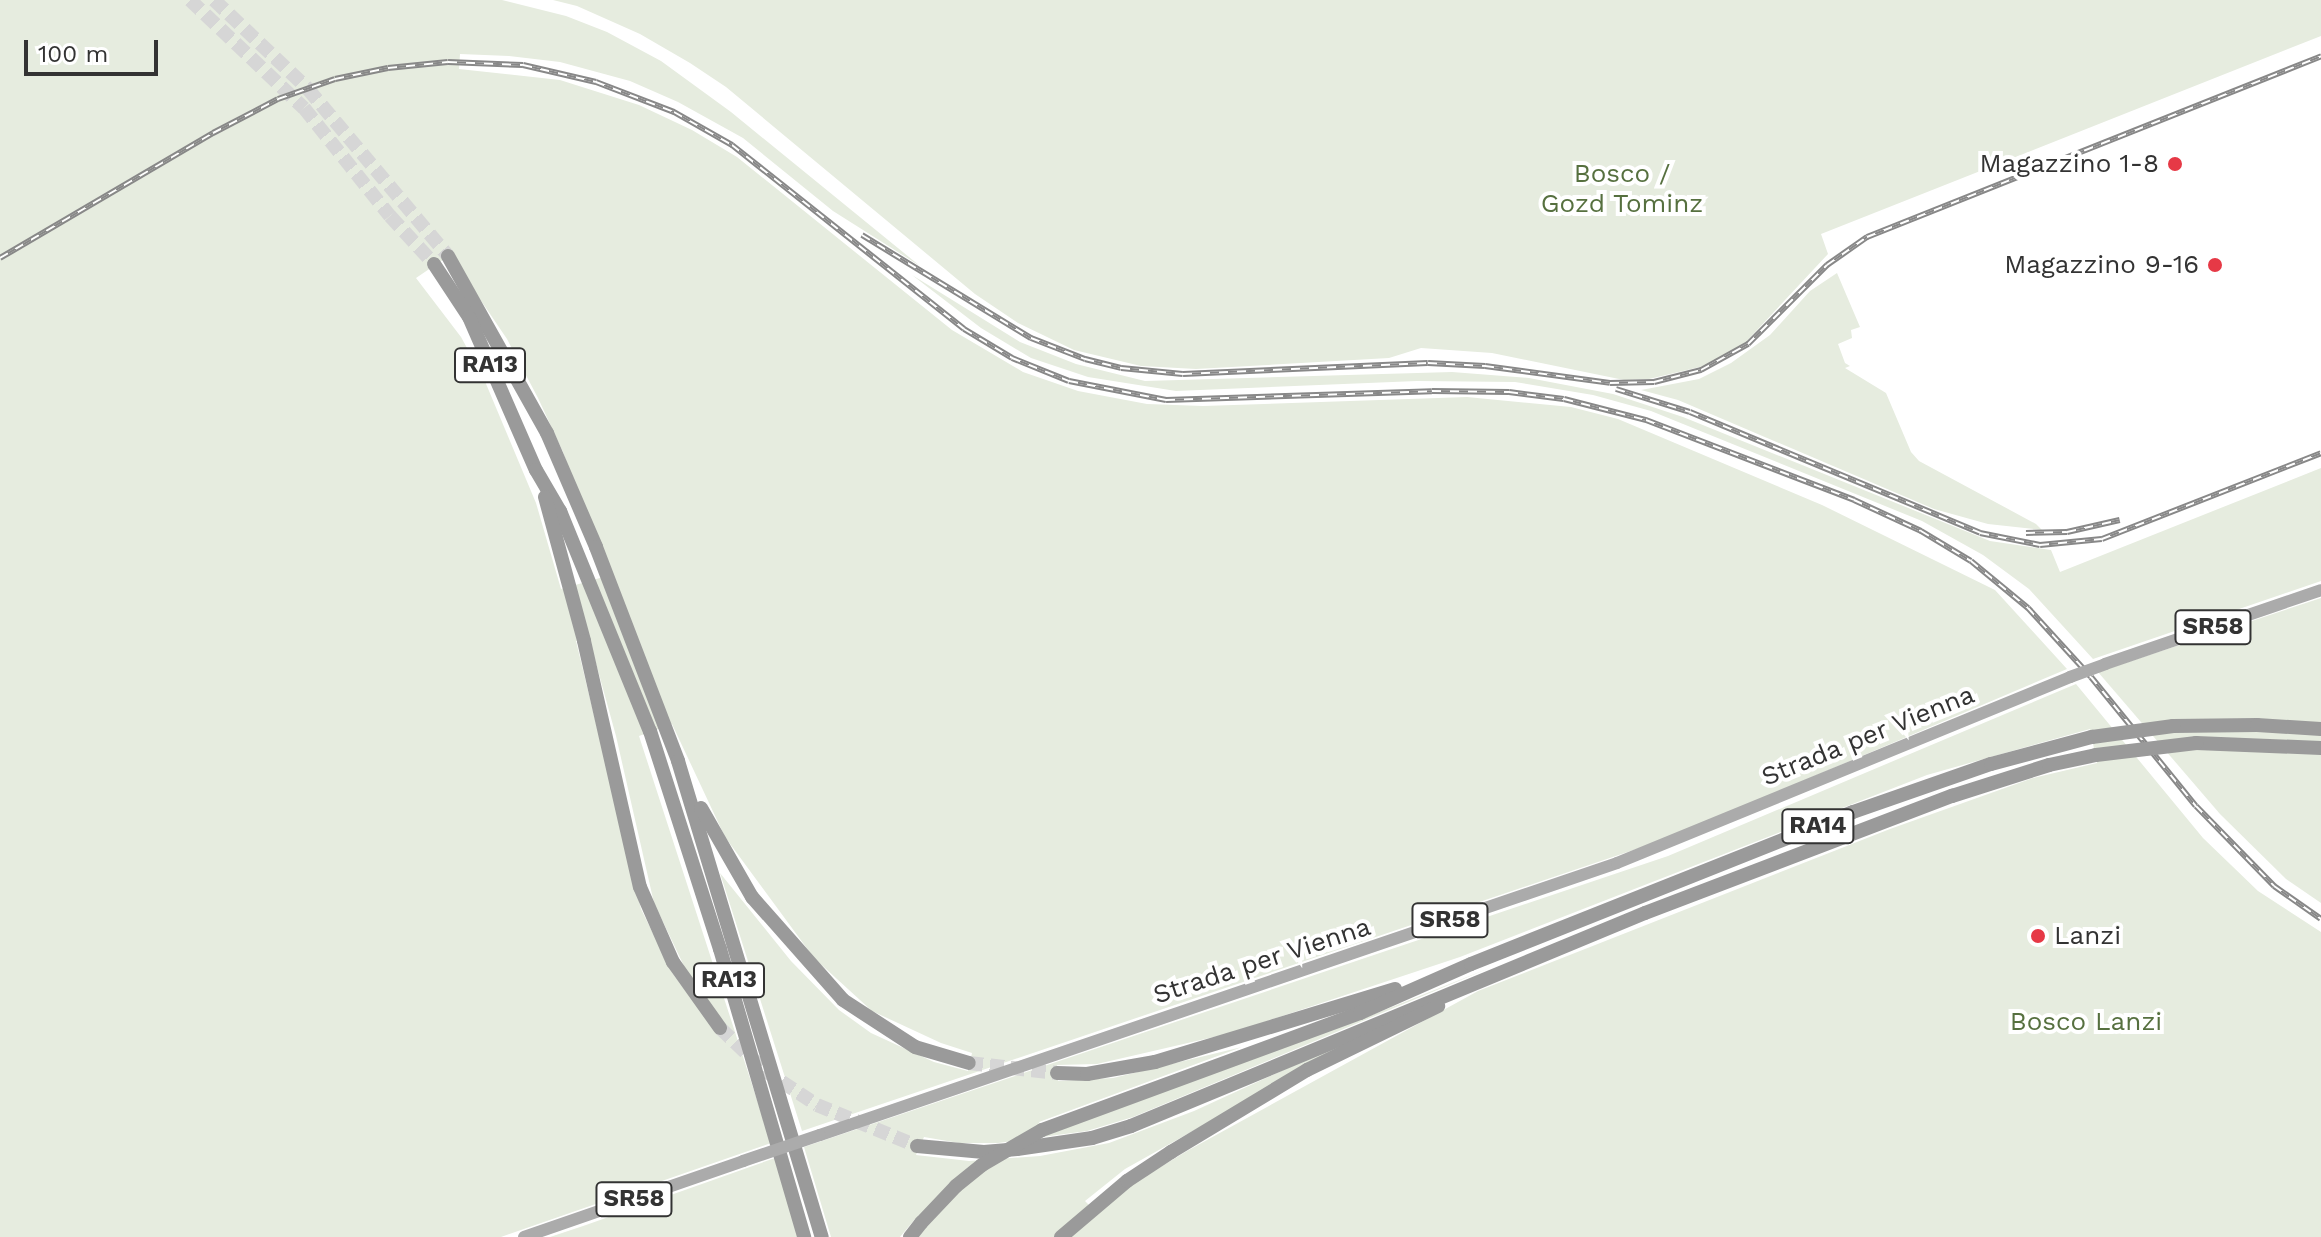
<!DOCTYPE html>
<html>
<head>
<meta charset="utf-8">
<style>
  body { margin:0 }
  #map { position:relative; width:2321px; height:1237px; overflow:hidden; background:#fff; font-family:"Work Sans",sans-serif }
  div>[style] { position:absolute }
  [style*='--x'] { left:calc(var(--x)*1px); top:calc(var(--y)*1px); width:calc(var(--w)*1px); rotate:calc(var(--a)*1deg) }
  .green>* { inset:0; background:#e6ecdf }
  .highway-tunnel>* { height:14px; margin-top:-7px; transform-origin:0; background:repeating-linear-gradient(90deg,#d6d6d6 0 14px,transparent 0 21px) }
  .major>* { height:12px; margin:-6px; padding:0 6px; transform-origin:6px; border-radius:6px; background:#ababab }
  .highway>* { height:14px; margin:-7px; padding:0 7px; transform-origin:7px; border-radius:7px; background:#9a9a9a }
  .rail>* { height:6px; margin-top:-3px; transform-origin:0; background:repeating-linear-gradient(90deg,#fff 0 9px,#888 0 18px); box-sizing:border-box; border-block:2px solid #888 }
  .major-bridge>* { height:12px; margin:-6px; padding:0 6px; transform-origin:6px; border-radius:6px; background:#ababab }
  .highway-bridge>* { height:14px; margin:-7px; padding:0 7px; transform-origin:7px; border-radius:7px; background:#9a9a9a }
  .dots>* { width:22px; height:22px; translate:-50% -50%; box-sizing:border-box; border:4px solid #fff; border-radius:50% }
  span { translate:-50% -50%; white-space:nowrap; text-align:center; line-height:1.15; -webkit-text-stroke:8px #fff; paint-order:stroke }
  .shield-label span { padding:2px 6px; background:#fff; border:2px solid; border-radius:6px; -webkit-text-stroke-width:0 }
  .shield-label { font-size:24px; color:#333; font-weight:700 }
  .poi-label { font-size:26px; color:#333 }
  .right { translate:-100% -50%; text-align:right }
  .left { translate:0 -50%; text-align:left }
  .park-label { font-size:26px; color:#56703f }
  .street-label { font-size:26px; color:#333 }
  .scale { position:absolute; left:24px; top:40px; width:134px; height:36px; box-sizing:border-box; border:4px solid #333; border-top:0; padding-left:10px; font-size:24px; line-height:28px; white-space:nowrap; color:#333; -webkit-text-stroke:6px #fff; paint-order:stroke }
</style>
</head>
<body>
<div id="map">
  <div class="green">
    <i style="clip-path:polygon(evenodd,0 0,502px 0,566px 16px,607px 32px,661px 61px,731px 112px,920px 266px,833px 211px,743px 138px,678px 102px,630px 81px,560px 62px,509px 56px,460px 54px,459px 69px,560px 80px,639px 105px,692px 130px,737px 157px,952px 330px,1023px 372px,1078px 391px,1147px 404px,1203px 406px,1467px 397px,1571px 407px,1618px 419px,1822px 505px,1995px 590px,2067px 669px,1666px 839px,802px 1131px,720px 873px,791px 961px,839px 1010px,871px 1033px,934px 1062px,968px 1071px,972px 1053px,941px 1043px,872px 1011px,814px 958px,725px 837px,672px 724px,639px 736px,771px 1143px,501px 1237px,0 1237px,0 0,450px 255px,507px 339px,538px 398px,563px 452px,607px 576px,561px 589px,536px 503px,484px 379px,461px 337px,416px 278px,450px 255px,0 0,589px 638px,616px 736px,654px 903px,715px 1031px,673px 974px,641px 909px,576px 641px,589px 638px)"></i>
    <i style="clip-path:polygon(553px 0,2321px 0,2321px 36px,1821px 234px,1828px 254px,1745px 343px,1704px 366px,1649px 379px,1624px 380px,1492px 353px,1421px 348px,1389px 358px,1196px 369px,1141px 366px,1074px 350px,1018px 323px,975px 294px,726px 87px,690px 63px,640px 34px,577px 6px)"></i>
    <i style="clip-path:polygon(1837px 273px,1860px 327px,1851px 330px,1852px 338px,1838px 344px,1845px 363px,1850px 366px,1845px 368px,1886px 393px,1911px 452px,1919px 461px,2036px 524px,2042px 530px,1988px 524px,1934px 509px,1678px 400px,1641px 390px,1699px 379px,1731px 363px,1770px 335px,1810px 291px)"></i>
    <i style="clip-path:polygon(912px 275px,1020px 342px,1076px 364px,1145px 381px,1452px 372px,1529px 378px,1613px 394px,1683px 417px,1990px 541px,2051px 550px,2060px 572px,2321px 468px,2321px 581px,2093px 659px,2029px 589px,1983px 555px,1922px 521px,1651px 411px,1593px 395px,1515px 382px,1417px 381px,1176px 391px,1088px 377px,1031px 358px,981px 328px)"></i>
    <i style="clip-path:polygon(2321px 598px,2321px 903px,2286px 879px,2220px 814px,2098px 672px)"></i>
    <i style="clip-path:polygon(evenodd,2076px 684px,2203px 838px,2258px 891px,2321px 932px,2321px 1237px,917px 1237px,915px 1219px,900px 1237px,831px 1237px,804px 1147px,1668px 856px,2076px 684px,2090px 729px,2097px 763px,2033px 778px,1890px 829px,1478px 991px,1187px 1151px,1134px 1183px,1097px 1213px,1085px 1201px,1125px 1169px,1380px 1026px,1194px 1111px,1109px 1143px,1040px 1156px,969px 1161px,916px 1155px,924px 1137px,959px 1143px,998px 1143px,1087px 1131px,1133px 1117px,1492px 967px,1367px 1017px,1044px 1134px,1039px 1122px,1242px 1047px,1113px 1078px,1058px 1081px,1057px 1065px,1097px 1064px,1231px 1033px,1460px 957px,1927px 775px,2090px 729px)"></i>
    <i style="clip-path:polygon(775px 1158px,799px 1237px,550px 1237px,586px 1225px)"></i>
  </div>
  <div class="highway-tunnel">
    <i style="--x:190;--y:0;--w:157;--a:43.5"></i>
    <i style="--x:304;--y:108;--w:138;--a:51.5"></i>
    <i style="--x:390;--y:216;--w:65;--a:47.5"></i>
    <i style="--x:214;--y:0;--w:129;--a:43.4"></i>
    <i style="--x:308;--y:89;--w:218;--a:50"></i>
    <i style="--x:720;--y:1028;--w:61;--a:43.7"></i>
    <i style="--x:764;--y:1070;--w:64;--a:33.4"></i>
    <i style="--x:817;--y:1105;--w:108;--a:22.3"></i>
    <i style="--x:969;--y:1063;--w:89;--a:6.5"></i>
  </div>
  <div class="major">
    <i style="--x:2105;--y:664;--w:228;--a:-18.9"></i>
    <i style="--x:820;--y:1135;--w:842;--a:-18.84"></i>
    <i style="--x:1617;--y:863;--w:490;--a:-22.3"></i>
    <i style="--x:524;--y:1237;--w:232;--a:-19.1"></i>
  </div>
  <div class="highway">
    <i style="--x:448;--y:256;--w:203;--a:60.8"></i>
    <i style="--x:547;--y:433;--w:124;--a:66.7"></i>
    <i style="--x:596;--y:547;--w:229;--a:69"></i>
    <i style="--x:678;--y:761;--w:497;--a:73.2"></i>
    <i style="--x:434;--y:264;--w:64;--a:56.6"></i>
    <i style="--x:469;--y:317;--w:167;--a:66.4"></i>
    <i style="--x:536;--y:470;--w:48;--a:59.7"></i>
    <i style="--x:560;--y:511;--w:238;--a:67.8"></i>
    <i style="--x:650;--y:731;--w:229;--a:72.2"></i>
    <i style="--x:720;--y:949;--w:300;--a:73.7"></i>
    <i style="--x:545;--y:497;--w:149;--a:74.8"></i>
    <i style="--x:584;--y:641;--w:252;--a:77.2"></i>
    <i style="--x:640;--y:887;--w:82;--a:66.3"></i>
    <i style="--x:673;--y:962;--w:81;--a:54.5"></i>
    <i style="--x:2173;--y:726;--w:84;--a:-0.7"></i>
    <i style="--x:2257;--y:725;--w:64;--a:3.6"></i>
    <i style="--x:2196;--y:743;--w:125;--a:2.3"></i>
    <i style="--x:701;--y:808;--w:103;--a:60.2"></i>
    <i style="--x:752;--y:897;--w:137;--a:48.5"></i>
    <i style="--x:843;--y:1000;--w:86;--a:33.1"></i>
    <i style="--x:915;--y:1047;--w:56;--a:16.5"></i>
    <i style="--x:1057;--y:1073;--w:30;--a:2"></i>
    <i style="--x:1087;--y:1074;--w:69;--a:-10"></i>
    <i style="--x:1155;--y:1062;--w:251;--a:-16.9"></i>
    <i style="--x:1042;--y:1130;--w:339;--a:-20.2"></i>
    <i style="--x:1360;--y:1013;--w:121;--a:-23.8"></i>
    <i style="--x:1471;--y:964;--w:411;--a:-21.7"></i>
    <i style="--x:1853;--y:812;--w:146;--a:-19.2"></i>
    <i style="--x:1991;--y:764;--w:105;--a:-15"></i>
    <i style="--x:917;--y:1146;--w:67;--a:5.1"></i>
    <i style="--x:984;--y:1152;--w:33;--a:-5"></i>
    <i style="--x:1017;--y:1149;--w:76;--a:-8.3"></i>
    <i style="--x:1092;--y:1138;--w:41;--a:-17.1"></i>
    <i style="--x:1131;--y:1126;--w:556;--a:-22.51"></i>
    <i style="--x:1645;--y:913;--w:329;--a:-20.9"></i>
    <i style="--x:1952;--y:796;--w:102;--a:-17.7"></i>
    <i style="--x:2049;--y:765;--w:48;--a:-12"></i>
    <i style="--x:910;--y:1237;--w:18;--a:-52"></i>
    <i style="--x:1061;--y:1237;--w:87;--a:-40.3"></i>
    <i style="--x:1127;--y:1181;--w:53;--a:-33.4"></i>
    <i style="--x:1171;--y:1152;--w:159;--a:-31.1"></i>
    <i style="--x:1307;--y:1070;--w:146;--a:-26"></i>
  </div>
  <div class="rail">
    <i style="--x:862;--y:235;--w:198;--a:31.4"></i>
    <i style="--x:1031;--y:338;--w:58;--a:21.3"></i>
    <i style="--x:1085;--y:359;--w:37;--a:14"></i>
    <i style="--x:1121;--y:368;--w:62;--a:5.5"></i>
    <i style="--x:1183;--y:374;--w:245;--a:-2.6"></i>
    <i style="--x:1428;--y:363;--w:57;--a:3"></i>
    <i style="--x:1485;--y:366;--w:126;--a:7.7"></i>
    <i style="--x:1610;--y:383;--w:44;--a:-1.3"></i>
    <i style="--x:1654;--y:382;--w:49;--a:-14.3"></i>
    <i style="--x:1701;--y:370;--w:54;--a:-29"></i>
    <i style="--x:1748;--y:344;--w:112;--a:-45"></i>
    <i style="--x:1827;--y:265;--w:49;--a:-35"></i>
    <i style="--x:1867;--y:237;--w:489;--a:-21.7"></i>
    <i style="--x:0;--y:258;--w:247;--a:-30.4"></i>
    <i style="--x:213;--y:133;--w:73;--a:-27.6"></i>
    <i style="--x:278;--y:99;--w:60;--a:-19.3"></i>
    <i style="--x:335;--y:79;--w:54;--a:-11.7"></i>
    <i style="--x:388;--y:68;--w:60;--a:-5.7"></i>
    <i style="--x:448;--y:62;--w:75;--a:2.3"></i>
    <i style="--x:523;--y:65;--w:75;--a:13.1"></i>
    <i style="--x:596;--y:82;--w:84;--a:21"></i>
    <i style="--x:674;--y:112;--w:67;--a:29.6"></i>
    <i style="--x:732;--y:145;--w:296;--a:38.4"></i>
    <i style="--x:964;--y:329;--w:56;--a:31.1"></i>
    <i style="--x:1012;--y:358;--w:61;--a:22"></i>
    <i style="--x:1069;--y:381;--w:99;--a:11.1"></i>
    <i style="--x:1166;--y:400;--w:266;--a:-1.9"></i>
    <i style="--x:1432;--y:391;--w:77;--a:0.7"></i>
    <i style="--x:1509;--y:392;--w:55;--a:7.3"></i>
    <i style="--x:1564;--y:399;--w:85;--a:14.4"></i>
    <i style="--x:1646;--y:420;--w:223;--a:21"></i>
    <i style="--x:1854;--y:500;--w:74;--a:24.8"></i>
    <i style="--x:1921;--y:531;--w:58;--a:31"></i>
    <i style="--x:1971;--y:561;--w:74;--a:39.5"></i>
    <i style="--x:2028;--y:608;--w:93;--a:47.6"></i>
    <i style="--x:2091;--y:677;--w:166;--a:50.9"></i>
    <i style="--x:2196;--y:806;--w:112;--a:45.7"></i>
    <i style="--x:2274;--y:886;--w:57;--a:35.1"></i>
    <i style="--x:1616;--y:389;--w:77;--a:17.3"></i>
    <i style="--x:1690;--y:412;--w:314;--a:22.6"></i>
    <i style="--x:1980;--y:533;--w:61;--a:11.3"></i>
    <i style="--x:2040;--y:545;--w:62;--a:-5.5"></i>
    <i style="--x:2102;--y:539;--w:235;--a:-21.4"></i>
    <i style="--x:2026;--y:533;--w:41;--a:-1.4"></i>
    <i style="--x:2067;--y:532;--w:54;--a:-12.8"></i>
  </div>
  <div class="major-bridge">
    <i style="--x:2070;--y:677;--w:37;--a:-20"></i>
    <i style="--x:743;--y:1161;--w:81;--a:-18.7"></i>
  </div>
  <div class="highway-bridge">
    <i style="--x:2092;--y:737;--w:82;--a:-7.7"></i>
    <i style="--x:2096;--y:755;--w:101;--a:-6.8"></i>
    <i style="--x:921;--y:1223;--w:51;--a:-46.6"></i>
    <i style="--x:956;--y:1186;--w:33;--a:-39"></i>
    <i style="--x:982;--y:1165;--w:69;--a:-30.3"></i>
  </div>
  <div class="dots">
    <i style="left:2175px;top:164px;background:#e63946"></i>
    <i style="left:2215px;top:265px;background:#e63946"></i>
    <i style="left:2038px;top:936px;background:#e63946"></i>
  </div>
  <div class="shield-label">
    <span style="left:490px;top:365px">RA13</span>
    <span style="left:2213px;top:627px">SR58</span>
    <span style="left:1818px;top:826px">RA14</span>
    <span style="left:1450px;top:920px">SR58</span>
    <span style="left:729px;top:980px">RA13</span>
    <span style="left:634px;top:1199px">SR58</span>
  </div>
  <div class="poi-label">
    <span class="right" style="left:2159px;top:164px">Magazzino 1-8</span>
    <span class="right" style="left:2199px;top:265px">Magazzino 9-16</span>
    <span class="left" style="left:2054px;top:936px">Lanzi</span>
  </div>
  <div class="park-label">
    <span style="left:1622px;top:189px">Bosco /<br>Gozd Tominz</span>
    <span style="left:2086px;top:1022px">Bosco Lanzi</span>
  </div>
  <div class="street-label">
    <span style="left:1868px;top:736px;rotate:-22deg">Strada per Vienna</span>
    <span style="left:1262px;top:961px;rotate:-18deg">Strada per Vienna</span>
  </div>
  <div class="scale">100 m</div>
</div>
</body>
</html>
